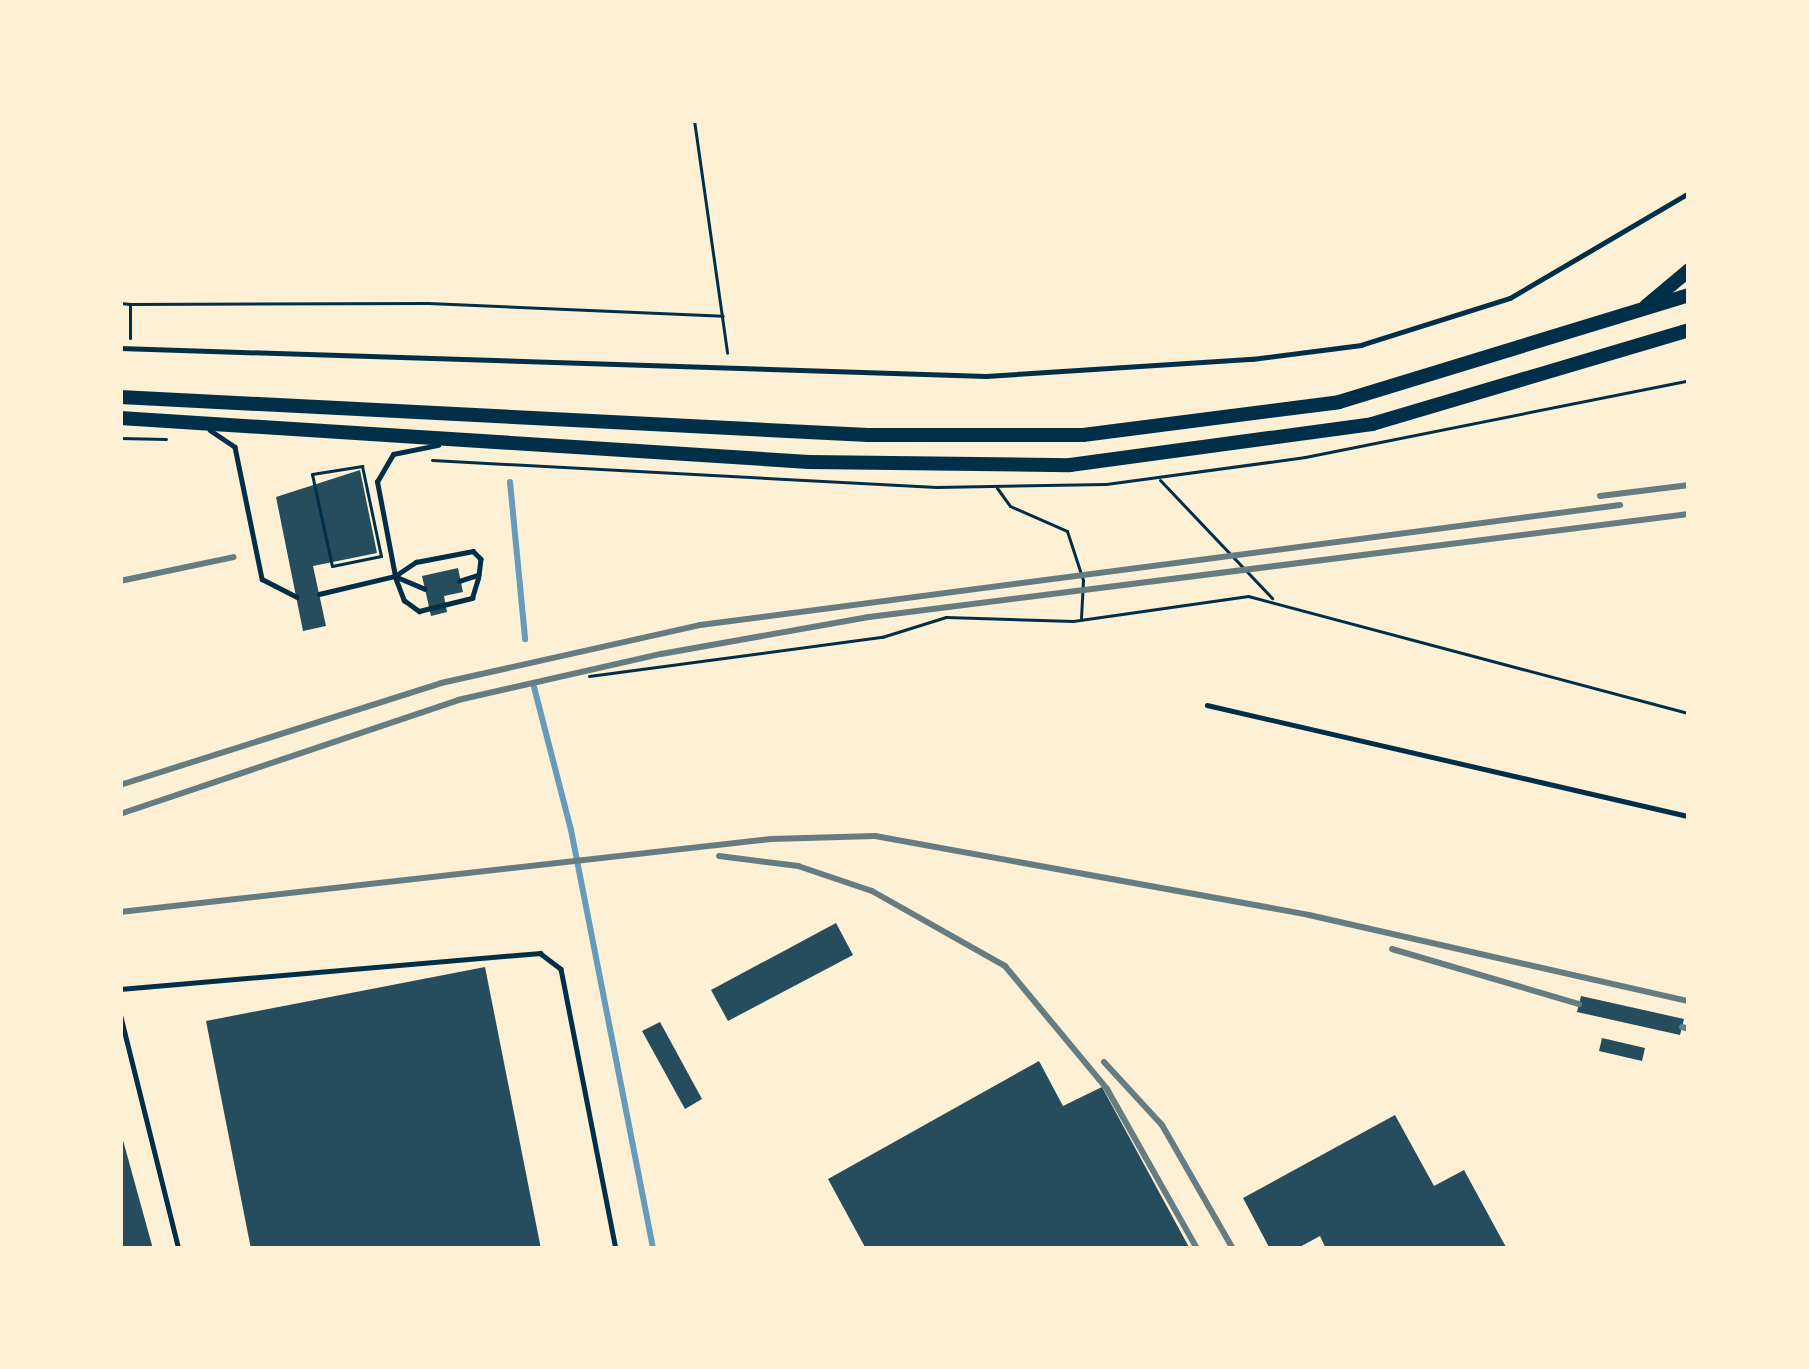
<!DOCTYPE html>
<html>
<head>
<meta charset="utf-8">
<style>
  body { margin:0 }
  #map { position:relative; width:1809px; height:1369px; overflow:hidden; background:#fdf0d5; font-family:"DejaVu Sans",sans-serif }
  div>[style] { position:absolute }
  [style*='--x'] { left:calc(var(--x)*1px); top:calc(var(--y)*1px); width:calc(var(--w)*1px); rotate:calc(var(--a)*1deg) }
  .stream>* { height:6px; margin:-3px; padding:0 3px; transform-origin:3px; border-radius:3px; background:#669bbc }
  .building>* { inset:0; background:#264d5e }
  .path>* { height:3px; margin:-1.5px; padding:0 1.5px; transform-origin:1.5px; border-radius:1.5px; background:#003049 }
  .service>* { height:4.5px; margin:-2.25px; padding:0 2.25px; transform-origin:2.25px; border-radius:2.25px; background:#003049 }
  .secondary>* { height:14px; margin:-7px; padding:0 7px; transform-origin:7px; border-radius:7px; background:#003049 }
  .rail>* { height:6px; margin:-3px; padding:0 3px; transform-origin:3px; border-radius:3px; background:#657d81 }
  span { translate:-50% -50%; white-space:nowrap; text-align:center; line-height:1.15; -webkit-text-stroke:10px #fdf0d5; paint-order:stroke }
  .frame { position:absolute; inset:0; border:123px solid #fdf0d5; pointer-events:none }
</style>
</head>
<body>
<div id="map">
  <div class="stream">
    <i style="--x:510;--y:482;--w:158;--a:84.5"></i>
    <i style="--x:534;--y:687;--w:148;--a:75.5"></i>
    <i style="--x:571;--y:830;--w:427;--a:78.9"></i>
  </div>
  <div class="building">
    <i style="clip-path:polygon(360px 470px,377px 553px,313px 566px,326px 626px,303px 631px,276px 497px)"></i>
    <i style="clip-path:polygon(458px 568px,463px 592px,444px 596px,447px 612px,431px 616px,422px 576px)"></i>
    <i style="clip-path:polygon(836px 923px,853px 955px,728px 1021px,711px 990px)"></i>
    <i style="clip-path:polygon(485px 967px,541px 1249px,251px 1249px,206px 1021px)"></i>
    <i style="clip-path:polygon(1581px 996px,1684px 1019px,1680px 1035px,1577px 1012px)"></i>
    <i style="clip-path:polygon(660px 1022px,702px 1099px,685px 1109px,642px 1031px)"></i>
    <i style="clip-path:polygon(1602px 1038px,1645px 1048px,1642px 1061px,1599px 1051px)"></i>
    <i style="clip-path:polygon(1039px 1061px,1063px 1106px,1102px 1087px,1190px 1249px,866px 1249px,828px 1179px)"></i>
    <i style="clip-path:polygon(1395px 1115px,1434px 1186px,1464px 1170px,1507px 1249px,1326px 1249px,1320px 1236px,1296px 1249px,1270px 1249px,1243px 1198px)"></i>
    <i style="clip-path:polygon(121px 1133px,153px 1249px,120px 1249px)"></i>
  </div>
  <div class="path">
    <i style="--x:694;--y:120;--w:235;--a:81.9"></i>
    <i style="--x:120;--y:303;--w:10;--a:6"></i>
    <i style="--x:130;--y:304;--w:34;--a:90"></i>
    <i style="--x:130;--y:304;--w:298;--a:-0.2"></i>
    <i style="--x:428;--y:303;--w:295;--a:2.5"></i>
    <i style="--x:120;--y:438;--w:46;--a:1.2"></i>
    <i style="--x:432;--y:460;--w:505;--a:3.07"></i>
    <i style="--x:936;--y:487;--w:170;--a:-1"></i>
    <i style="--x:1106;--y:484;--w:201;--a:-7.7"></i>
    <i style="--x:1305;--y:457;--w:392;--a:-11.3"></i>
    <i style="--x:362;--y:466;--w:92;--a:78.1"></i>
    <i style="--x:381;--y:556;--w:50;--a:168.5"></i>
    <i style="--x:332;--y:566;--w:94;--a:-102.3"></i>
    <i style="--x:312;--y:474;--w:51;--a:-9.1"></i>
    <i style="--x:1160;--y:480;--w:163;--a:46.5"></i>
    <i style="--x:997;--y:488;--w:22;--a:54"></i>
    <i style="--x:1010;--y:506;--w:62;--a:23.7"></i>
    <i style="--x:1067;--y:531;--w:52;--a:71.9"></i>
    <i style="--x:1083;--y:580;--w:38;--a:93"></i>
    <i style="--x:589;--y:676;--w:296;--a:-7.6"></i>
    <i style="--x:882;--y:637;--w:67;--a:-17.4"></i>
    <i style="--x:946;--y:617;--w:127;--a:1.8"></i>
    <i style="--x:1073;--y:621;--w:177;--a:-8.1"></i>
    <i style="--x:1248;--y:596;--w:456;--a:14.9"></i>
  </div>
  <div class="service">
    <i style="--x:120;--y:348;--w:866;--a:1.85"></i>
    <i style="--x:986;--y:376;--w:267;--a:-3.7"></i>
    <i style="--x:1252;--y:359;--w:110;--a:-7.3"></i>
    <i style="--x:1361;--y:345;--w:156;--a:-17.5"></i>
    <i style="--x:1510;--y:298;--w:208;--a:-30.4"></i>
    <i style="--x:210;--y:430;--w:30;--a:34"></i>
    <i style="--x:235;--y:447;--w:135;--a:78.4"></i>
    <i style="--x:262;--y:579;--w:39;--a:27"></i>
    <i style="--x:395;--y:576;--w:25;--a:-34"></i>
    <i style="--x:416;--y:562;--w:58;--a:-10.9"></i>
    <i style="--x:473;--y:551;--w:11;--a:45"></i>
    <i style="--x:481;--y:559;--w:16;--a:97"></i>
    <i style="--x:479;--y:575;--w:20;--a:162"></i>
    <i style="--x:395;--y:576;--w:26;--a:69"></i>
    <i style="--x:404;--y:600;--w:19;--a:36"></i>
    <i style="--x:419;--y:611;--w:55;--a:-13.8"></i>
    <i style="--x:472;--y:598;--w:21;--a:-73"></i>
    <i style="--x:397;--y:577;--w:30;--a:23"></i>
    <i style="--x:319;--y:594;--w:78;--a:-13.3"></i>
    <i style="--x:395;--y:576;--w:96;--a:-100.8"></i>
    <i style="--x:377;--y:482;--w:32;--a:-60"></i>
    <i style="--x:393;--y:454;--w:46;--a:-11.3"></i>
    <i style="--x:1207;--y:705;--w:495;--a:13"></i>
    <i style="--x:120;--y:989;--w:422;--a:-4.9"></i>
    <i style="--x:540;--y:953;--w:26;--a:37"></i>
    <i style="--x:561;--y:969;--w:285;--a:78.9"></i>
    <i style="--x:120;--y:1013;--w:243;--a:76"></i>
  </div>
  <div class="secondary">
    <i style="--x:1646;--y:306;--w:56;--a:-39.9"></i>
    <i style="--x:120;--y:397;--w:749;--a:2.91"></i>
    <i style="--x:868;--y:435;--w:215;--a:0"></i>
    <i style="--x:1083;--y:435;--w:258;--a:-7.3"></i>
    <i style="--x:1339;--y:402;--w:366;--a:-17"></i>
    <i style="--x:120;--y:418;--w:690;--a:3.65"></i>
    <i style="--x:809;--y:462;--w:261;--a:0.7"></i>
    <i style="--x:1070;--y:465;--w:305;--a:-7.7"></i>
    <i style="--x:1372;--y:424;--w:331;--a:-16.5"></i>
  </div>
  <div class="rail">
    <i style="--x:1600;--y:496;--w:90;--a:-7"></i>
    <i style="--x:120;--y:581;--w:116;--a:-11.9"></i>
    <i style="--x:120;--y:785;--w:337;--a:-17.6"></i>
    <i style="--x:441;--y:683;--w:265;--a:-12.6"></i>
    <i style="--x:700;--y:625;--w:928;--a:-7.43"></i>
    <i style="--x:120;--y:814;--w:357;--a:-18.6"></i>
    <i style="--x:458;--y:700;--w:208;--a:-12.8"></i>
    <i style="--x:661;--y:654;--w:211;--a:-10.1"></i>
    <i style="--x:869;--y:617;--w:826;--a:-7.16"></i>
    <i style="--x:719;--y:856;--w:80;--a:7.2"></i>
    <i style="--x:798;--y:866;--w:78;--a:18.7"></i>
    <i style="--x:872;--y:891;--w:153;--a:29.4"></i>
    <i style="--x:1005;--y:966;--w:160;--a:50.3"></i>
    <i style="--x:1107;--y:1089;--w:184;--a:60.6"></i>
    <i style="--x:120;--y:912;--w:655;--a:-6.4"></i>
    <i style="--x:771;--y:839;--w:104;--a:-1.7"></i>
    <i style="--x:875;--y:836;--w:441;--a:10.3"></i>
    <i style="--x:1309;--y:915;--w:390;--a:12.8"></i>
    <i style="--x:1392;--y:949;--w:195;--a:16.4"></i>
    <i style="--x:1682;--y:1027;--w:7;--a:16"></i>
    <i style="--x:1104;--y:1062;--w:86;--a:47.4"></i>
    <i style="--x:1162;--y:1125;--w:143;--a:60.2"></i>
  </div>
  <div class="frame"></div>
</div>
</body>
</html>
